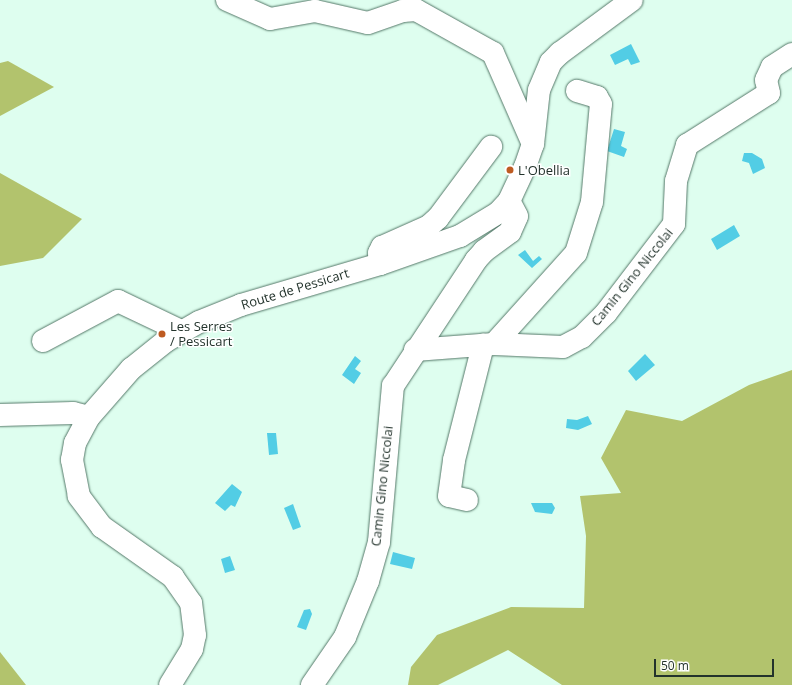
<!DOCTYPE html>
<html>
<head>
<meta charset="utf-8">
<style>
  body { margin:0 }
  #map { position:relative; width:792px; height:685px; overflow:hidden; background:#defeef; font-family:"Open Sans",sans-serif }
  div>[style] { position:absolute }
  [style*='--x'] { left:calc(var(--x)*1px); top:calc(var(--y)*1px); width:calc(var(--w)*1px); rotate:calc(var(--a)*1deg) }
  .forest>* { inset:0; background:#b2c36d }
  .water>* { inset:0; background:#52cde5 }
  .roads { filter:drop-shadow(0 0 1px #547868) drop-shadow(0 0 1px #547868) }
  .minor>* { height:22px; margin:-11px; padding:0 11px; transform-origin:11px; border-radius:11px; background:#fff }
  .dots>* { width:11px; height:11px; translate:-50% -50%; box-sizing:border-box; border:2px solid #fff; border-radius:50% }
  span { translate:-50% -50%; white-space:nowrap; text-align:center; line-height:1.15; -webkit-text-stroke:3px #fff; paint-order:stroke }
  .poi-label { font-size:13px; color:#23332c }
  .left { translate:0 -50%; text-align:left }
  .street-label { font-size:13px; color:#23332c }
  .scale { position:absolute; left:654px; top:659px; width:120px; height:18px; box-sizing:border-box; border:2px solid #23332c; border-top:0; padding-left:5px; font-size:12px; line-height:14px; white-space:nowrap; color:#23332c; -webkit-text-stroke:3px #fff; paint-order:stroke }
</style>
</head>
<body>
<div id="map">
  <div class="forest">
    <i style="clip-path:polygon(8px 61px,54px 87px,0 116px,0 63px)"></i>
    <i style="clip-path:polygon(0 173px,82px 219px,43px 258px,0 266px)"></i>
    <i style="clip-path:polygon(792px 370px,792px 685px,562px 685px,508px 650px,438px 685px,408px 685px,411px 667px,437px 635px,511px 607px,584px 608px,586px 536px,580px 496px,621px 493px,601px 458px,626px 410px,682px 421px,749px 385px)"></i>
    <i style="clip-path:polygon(0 652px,26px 685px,0 685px)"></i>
  </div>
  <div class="water">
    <i style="clip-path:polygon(631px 44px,640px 62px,631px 65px,628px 59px,615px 65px,610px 55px)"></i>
    <i style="clip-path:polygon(614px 129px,625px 132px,621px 146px,627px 149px,624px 157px,607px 151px)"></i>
    <i style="clip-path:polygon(744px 153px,752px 153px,762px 159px,765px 168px,753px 174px,749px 163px,742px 161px)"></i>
    <i style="clip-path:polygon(734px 225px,740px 236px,717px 250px,711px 239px)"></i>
    <i style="clip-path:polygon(525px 250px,533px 261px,539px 256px,542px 259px,532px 268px,518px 255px)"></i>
    <i style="clip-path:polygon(645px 354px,655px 365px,636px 381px,628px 371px)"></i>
    <i style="clip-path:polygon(355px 356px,361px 361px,355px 369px,361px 373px,354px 384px,342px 375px)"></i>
    <i style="clip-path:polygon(588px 416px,592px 424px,578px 430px,566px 428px,567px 419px,577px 420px)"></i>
    <i style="clip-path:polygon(267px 433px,276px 433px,278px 454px,269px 455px)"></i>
    <i style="clip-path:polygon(232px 484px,242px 492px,235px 507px,231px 505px,225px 511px,215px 503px)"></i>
    <i style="clip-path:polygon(531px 503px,552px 503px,555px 508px,552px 514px,535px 512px)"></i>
    <i style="clip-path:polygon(293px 504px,301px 527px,293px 530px,284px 508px)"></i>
    <i style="clip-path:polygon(393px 552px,415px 558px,412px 569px,390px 564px)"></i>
    <i style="clip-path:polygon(230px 556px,235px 570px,225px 573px,221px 559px)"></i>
    <i style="clip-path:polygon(310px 609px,312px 614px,306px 630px,297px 627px,304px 610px)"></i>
  </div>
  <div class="roads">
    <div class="minor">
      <i style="--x:227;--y:0;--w:47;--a:23.8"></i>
      <i style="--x:270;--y:19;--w:46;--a:-10.1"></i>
      <i style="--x:315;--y:11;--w:54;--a:12.8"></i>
      <i style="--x:368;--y:23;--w:37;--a:-19"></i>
      <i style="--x:403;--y:11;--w:13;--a:-4"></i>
      <i style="--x:416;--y:10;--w:88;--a:29.2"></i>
      <i style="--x:493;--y:53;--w:99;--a:66.3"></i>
      <i style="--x:380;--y:264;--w:11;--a:-95"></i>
      <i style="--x:379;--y:253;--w:7;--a:-63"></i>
      <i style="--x:382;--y:247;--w:51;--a:-24.1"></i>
      <i style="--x:429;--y:226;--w:12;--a:-42"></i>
      <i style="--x:438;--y:218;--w:89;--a:-53.3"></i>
      <i style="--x:43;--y:341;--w:85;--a:-28.1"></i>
      <i style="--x:118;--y:301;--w:70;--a:25.5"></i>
      <i style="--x:494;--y:344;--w:122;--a:-48"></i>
      <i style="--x:576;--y:253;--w:53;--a:-72.6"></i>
      <i style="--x:592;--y:202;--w:98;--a:-84.8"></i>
      <i style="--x:601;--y:104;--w:8;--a:-120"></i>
      <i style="--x:597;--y:97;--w:21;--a:-163"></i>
      <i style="--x:415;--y:350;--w:79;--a:-4.3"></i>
      <i style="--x:494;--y:344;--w:69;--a:2.5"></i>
      <i style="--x:563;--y:347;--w:21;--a:-28"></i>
      <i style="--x:582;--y:337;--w:34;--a:-45"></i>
      <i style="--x:606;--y:313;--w:112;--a:-52.6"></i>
      <i style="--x:674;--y:224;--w:43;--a:-87.3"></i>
      <i style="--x:676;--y:181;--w:38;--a:-73"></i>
      <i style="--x:687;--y:145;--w:97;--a:-32.4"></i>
      <i style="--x:769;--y:93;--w:13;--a:-103"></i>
      <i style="--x:766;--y:80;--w:14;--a:-65"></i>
      <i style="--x:772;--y:67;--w:24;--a:-33"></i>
      <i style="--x:0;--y:415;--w:73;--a:-1.6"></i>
      <i style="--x:73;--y:413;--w:16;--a:14"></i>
      <i style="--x:467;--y:500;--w:18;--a:-167"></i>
      <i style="--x:449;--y:496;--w:36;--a:-82"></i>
      <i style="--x:454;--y:460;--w:119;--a:-75.8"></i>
      <i style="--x:170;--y:685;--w:42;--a:-58.6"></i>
      <i style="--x:192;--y:649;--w:14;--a:-78"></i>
      <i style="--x:195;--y:635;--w:32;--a:-97"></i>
      <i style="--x:191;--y:603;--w:32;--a:-125"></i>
      <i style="--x:173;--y:577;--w:87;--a:-144.8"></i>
      <i style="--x:102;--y:527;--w:39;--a:-127"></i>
      <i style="--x:79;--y:496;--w:37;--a:-101"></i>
      <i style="--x:72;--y:460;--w:17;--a:-80"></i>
      <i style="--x:75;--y:443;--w:30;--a:-62"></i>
      <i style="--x:89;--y:417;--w:64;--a:-48.8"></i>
      <i style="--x:131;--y:369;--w:45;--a:-38.7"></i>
      <i style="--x:166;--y:341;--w:38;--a:-30"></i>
      <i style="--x:199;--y:322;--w:45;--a:-22"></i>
      <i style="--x:241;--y:305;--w:145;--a:-16.4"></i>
      <i style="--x:380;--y:264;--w:85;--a:-19.3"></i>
      <i style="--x:460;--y:236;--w:44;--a:-31.2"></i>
      <i style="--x:498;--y:213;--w:16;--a:-47"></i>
      <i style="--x:509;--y:201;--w:38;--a:-65"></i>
      <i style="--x:525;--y:167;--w:24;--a:-71"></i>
      <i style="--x:533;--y:144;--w:54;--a:-83.7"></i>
      <i style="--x:539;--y:90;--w:30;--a:-67"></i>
      <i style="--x:551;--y:62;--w:13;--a:-45"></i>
      <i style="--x:560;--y:53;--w:89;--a:-36.4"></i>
      <i style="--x:312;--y:685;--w:58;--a:-55.5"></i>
      <i style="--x:345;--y:637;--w:61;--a:-67.7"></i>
      <i style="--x:368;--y:581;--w:41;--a:-74.2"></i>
      <i style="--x:379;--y:542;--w:157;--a:-84.9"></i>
      <i style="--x:393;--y:386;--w:151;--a:-56.6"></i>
      <i style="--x:476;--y:260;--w:12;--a:-48"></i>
      <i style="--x:484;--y:251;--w:32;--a:-36"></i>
      <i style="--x:510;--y:232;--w:17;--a:-66"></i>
      <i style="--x:517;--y:216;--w:17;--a:-118"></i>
    </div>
  </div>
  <div class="dots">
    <i style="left:510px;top:170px;background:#be5b22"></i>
    <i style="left:162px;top:334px;background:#be5b22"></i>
  </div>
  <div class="poi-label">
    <span class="left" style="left:518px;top:170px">L'Obellia</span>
    <span class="left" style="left:170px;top:334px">Les Serres<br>/ Pessicart</span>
  </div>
  <div class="street-label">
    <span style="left:632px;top:277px;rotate:-51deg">Camin Gino Niccolai</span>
    <span style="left:295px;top:289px;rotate:-17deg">Route de Pessicart</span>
    <span style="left:382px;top:486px;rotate:-84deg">Camin Gino Niccolai</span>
  </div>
  <div class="scale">50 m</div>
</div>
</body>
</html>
